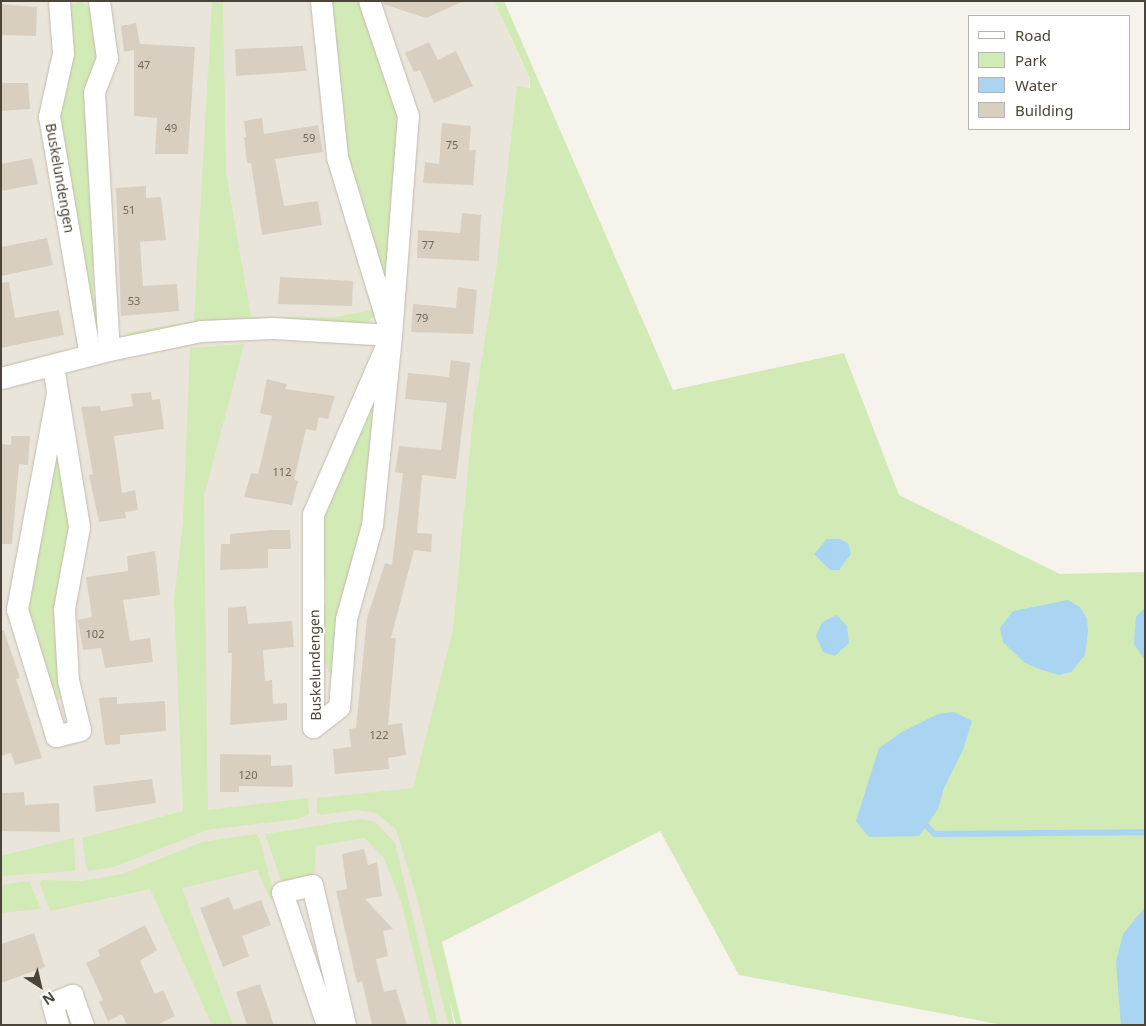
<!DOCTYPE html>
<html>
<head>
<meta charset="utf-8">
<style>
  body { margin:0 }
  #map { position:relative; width:1146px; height:1026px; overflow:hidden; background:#f6f3ec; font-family:"Noto Sans",sans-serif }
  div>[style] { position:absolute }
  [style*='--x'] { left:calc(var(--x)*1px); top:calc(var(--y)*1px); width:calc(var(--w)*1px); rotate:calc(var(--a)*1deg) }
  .residential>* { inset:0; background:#eae5da }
  .green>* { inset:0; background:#d2eab5 }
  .water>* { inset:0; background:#a9d4f2 }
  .stream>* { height:5.5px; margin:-2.75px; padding:0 2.75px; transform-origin:2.75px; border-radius:2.75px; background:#a9d4f2 }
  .building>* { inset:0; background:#d8cfc1 }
  .roads { filter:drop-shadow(0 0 1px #c2bbae) drop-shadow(0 0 1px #c2bbae) }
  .minor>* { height:21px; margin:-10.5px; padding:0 10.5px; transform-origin:10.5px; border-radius:10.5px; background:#fff }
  span { translate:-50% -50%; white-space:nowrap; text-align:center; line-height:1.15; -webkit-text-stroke:4.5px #fff; paint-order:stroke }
  .number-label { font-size:11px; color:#6e675b }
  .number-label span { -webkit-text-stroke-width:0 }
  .street-label { font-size:14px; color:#4b4439 }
  .frame { position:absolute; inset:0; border:2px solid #4b4439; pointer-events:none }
  .legend { position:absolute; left:968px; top:15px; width:162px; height:115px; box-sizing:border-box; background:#fff; border:1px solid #b7b4b0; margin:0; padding:6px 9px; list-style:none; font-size:15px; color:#4b4439 }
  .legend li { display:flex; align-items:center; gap:10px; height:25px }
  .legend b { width:25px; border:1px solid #b7b4b0 }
  .north { position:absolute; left:15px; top:961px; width:50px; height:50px; -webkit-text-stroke:4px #fff; paint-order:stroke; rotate:145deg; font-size:14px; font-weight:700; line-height:20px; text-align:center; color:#4b4439 }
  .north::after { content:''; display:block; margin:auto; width:18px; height:22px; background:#4b4439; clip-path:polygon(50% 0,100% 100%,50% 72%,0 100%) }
</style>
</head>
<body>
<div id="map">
  <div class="residential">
    <i style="clip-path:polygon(1px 1px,494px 1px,530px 80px,457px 633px,405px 841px,448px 1025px,1px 1025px)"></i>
  </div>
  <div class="green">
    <i style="clip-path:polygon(83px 1px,99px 22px,98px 262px,92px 268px,94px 297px,101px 303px,99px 328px,94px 331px,56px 127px,62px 85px,69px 79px,74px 52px,69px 46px,66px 20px,71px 5px)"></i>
    <i style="clip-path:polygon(212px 1px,223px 1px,226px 172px,251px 317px,334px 317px,374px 310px,374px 316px,364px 325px,129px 336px,126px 333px,194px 321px)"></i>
    <i style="clip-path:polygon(326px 1px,365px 1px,402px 110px,390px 277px,384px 278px,363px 220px,366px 212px,359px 187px,351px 182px,344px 155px)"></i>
    <i style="clip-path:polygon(494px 1px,504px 1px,673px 390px,844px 353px,899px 495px,1060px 574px,1145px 572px,1145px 1025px,1003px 1025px,739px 975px,660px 831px,442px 942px,462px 1025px,456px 1025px,450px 1002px,454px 1025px,448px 1025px,418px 901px,396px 829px,376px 813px,356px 810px,320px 815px,317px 813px,317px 798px,413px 788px,453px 630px,473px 416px,496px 270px,517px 86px,530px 88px,530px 79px)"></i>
    <i style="clip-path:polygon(244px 344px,204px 497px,208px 810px,308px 798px,309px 814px,298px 819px,207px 830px,114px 867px,87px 871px,82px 838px,183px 811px,174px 600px,183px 521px,190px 348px)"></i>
    <i style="clip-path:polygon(375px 395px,364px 520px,336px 674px,329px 673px,321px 653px,318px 611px,326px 605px,326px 579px,320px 571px,322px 515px,355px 438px,361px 434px,372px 409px,371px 403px)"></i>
    <i style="clip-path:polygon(55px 440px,69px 513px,62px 699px,57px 699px,52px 695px,23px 611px,58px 454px)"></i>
    <i style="clip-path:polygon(361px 819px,375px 822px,395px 843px,438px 1025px,431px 1025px,401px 902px,384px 859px,365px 838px,316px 846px,314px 875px,287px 883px,281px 880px,265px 834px)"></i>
    <i style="clip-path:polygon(256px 834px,260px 839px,274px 895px,271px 901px,257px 870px,182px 888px,233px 1025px,212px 1025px,150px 889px,50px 911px,40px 885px,41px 880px,82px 881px,122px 874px,202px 842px)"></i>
    <i style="clip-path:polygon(74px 838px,75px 871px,1px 876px,1px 856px)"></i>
    <i style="clip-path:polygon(29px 881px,41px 909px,1px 913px,1px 885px)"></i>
  </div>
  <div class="water">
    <i style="clip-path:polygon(827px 539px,839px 539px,848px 543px,851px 554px,839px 570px,830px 570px,814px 554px)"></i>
    <i style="clip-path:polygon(1068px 600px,1080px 607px,1087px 619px,1088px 631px,1085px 655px,1071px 672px,1059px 675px,1039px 669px,1025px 663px,1003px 642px,1000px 628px,1013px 611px)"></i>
    <i style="clip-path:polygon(1145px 607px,1145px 660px,1134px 644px,1136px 617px)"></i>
    <i style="clip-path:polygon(837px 615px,847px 626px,849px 643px,835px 656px,823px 652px,816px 636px,822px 622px)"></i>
    <i style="clip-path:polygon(954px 712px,972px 721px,963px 750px,944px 788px,938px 809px,919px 836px,869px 837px,856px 821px,879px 748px,902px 732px,938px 714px)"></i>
    <i style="clip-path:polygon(1145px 907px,1145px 1025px,1121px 1025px,1116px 962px,1123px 934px)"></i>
  </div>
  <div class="stream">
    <i style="--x:926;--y:825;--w:13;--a:45"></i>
    <i style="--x:935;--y:834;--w:210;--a:-0.5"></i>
  </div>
  <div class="building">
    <i style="clip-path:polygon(384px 1px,464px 1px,426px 18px,383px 4px)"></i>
    <i style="clip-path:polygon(1px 4px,37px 7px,36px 36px,1px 35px)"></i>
    <i style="clip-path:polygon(136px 23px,140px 44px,195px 47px,188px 154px,155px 154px,157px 118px,134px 116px,134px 50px,124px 52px,121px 26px)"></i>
    <i style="clip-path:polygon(429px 42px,438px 60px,456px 51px,473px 86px,434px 103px,420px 70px,414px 72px,405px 53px)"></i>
    <i style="clip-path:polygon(303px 46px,306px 71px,236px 76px,235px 49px)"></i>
    <i style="clip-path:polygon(1px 83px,28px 83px,30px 109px,1px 111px)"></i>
    <i style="clip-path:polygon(262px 118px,264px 134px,318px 125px,323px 152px,275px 159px,284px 206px,318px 201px,322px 225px,262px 235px,251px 163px,247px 163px,244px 137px,246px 137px,244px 121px)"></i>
    <i style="clip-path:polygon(442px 123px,471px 126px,469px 150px,476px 150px,473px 185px,423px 183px,425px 162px,439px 164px)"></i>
    <i style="clip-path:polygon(32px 158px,38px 184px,1px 191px,1px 164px)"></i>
    <i style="clip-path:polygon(146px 186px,146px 198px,161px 197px,166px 240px,140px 242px,143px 286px,177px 284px,179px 311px,121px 316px,116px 188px)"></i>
    <i style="clip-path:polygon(462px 213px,481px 215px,479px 261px,417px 258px,418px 230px,460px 233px)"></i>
    <i style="clip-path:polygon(47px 238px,53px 265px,1px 276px,1px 247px)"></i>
    <i style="clip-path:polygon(280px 277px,353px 281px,352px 306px,278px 304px)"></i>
    <i style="clip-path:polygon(9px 282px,15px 318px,59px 310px,64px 335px,1px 348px,1px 283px)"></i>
    <i style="clip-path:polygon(458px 287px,477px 290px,473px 334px,411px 332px,413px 304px,456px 308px)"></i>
    <i style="clip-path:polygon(451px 360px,470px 363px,456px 479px,422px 475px,417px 533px,432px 534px,431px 552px,414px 550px,391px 638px,396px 638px,388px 725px,402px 723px,406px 755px,388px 758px,389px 769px,335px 774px,333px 749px,351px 747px,349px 729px,356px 728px,367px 618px,385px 563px,392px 565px,403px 473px,395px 472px,399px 446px,441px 450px,447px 403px,405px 399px,408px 373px,449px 377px)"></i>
    <i style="clip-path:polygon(267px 379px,287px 384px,285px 389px,335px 396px,328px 419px,319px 417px,316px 431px,306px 429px,294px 480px,298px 481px,292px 505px,244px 497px,251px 473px,258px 474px,272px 416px,260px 413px)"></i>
    <i style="clip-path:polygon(151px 392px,152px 400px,160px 399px,164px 429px,114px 436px,122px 493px,135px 490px,138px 510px,125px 512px,126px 518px,99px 522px,89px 475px,93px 474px,81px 407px,100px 406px,101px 411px,133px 406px,131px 394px)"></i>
    <i style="clip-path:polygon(11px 436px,30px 436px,28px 465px,19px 464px,12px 544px,1px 544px,1px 444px,11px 445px)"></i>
    <i style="clip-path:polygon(271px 530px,290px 530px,291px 549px,268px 549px,268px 568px,220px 570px,221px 544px,230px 544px,230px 534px)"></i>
    <i style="clip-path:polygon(155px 551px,160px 595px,123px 600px,130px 641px,150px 638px,153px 662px,105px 668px,101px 648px,83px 650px,78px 620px,92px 617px,86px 577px,128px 571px,127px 556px)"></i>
    <i style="clip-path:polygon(246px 606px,248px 624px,292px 621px,294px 647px,263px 650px,265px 681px,272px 680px,273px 704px,287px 703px,287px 720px,230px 725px,232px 653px,228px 653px,228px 608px)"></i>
    <i style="clip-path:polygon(1px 631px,4px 631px,20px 678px,16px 679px,42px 758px,15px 765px,11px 753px,1px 756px)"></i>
    <i style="clip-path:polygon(117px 697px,117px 704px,165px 701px,166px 731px,120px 735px,120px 744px,105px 745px,99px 698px)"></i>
    <i style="clip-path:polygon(220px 754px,271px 755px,271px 766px,292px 765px,293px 787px,239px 786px,239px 792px,220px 792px)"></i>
    <i style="clip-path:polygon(152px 779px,156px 803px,96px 812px,93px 786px)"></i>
    <i style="clip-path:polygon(24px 792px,25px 805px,59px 803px,60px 832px,1px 831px,1px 793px)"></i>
    <i style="clip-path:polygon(364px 849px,368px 865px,377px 862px,382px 896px,365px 899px,393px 929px,383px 931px,388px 956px,376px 959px,384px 992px,396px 989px,407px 1025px,372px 1025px,362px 981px,357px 983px,336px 891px,347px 889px,342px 854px)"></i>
    <i style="clip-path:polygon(229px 897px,234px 910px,261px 900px,271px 925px,242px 936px,249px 956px,223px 967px,200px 908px)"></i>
    <i style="clip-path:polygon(145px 925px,157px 950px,140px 961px,155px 994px,163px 990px,175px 1016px,157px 1025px,127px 1025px,122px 1014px,108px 1021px,99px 1002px,103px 1000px,86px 963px,100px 956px,98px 950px)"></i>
    <i style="clip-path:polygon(34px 933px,45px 967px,1px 983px,1px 944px)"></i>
    <i style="clip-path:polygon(260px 984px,274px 1025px,247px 1025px,236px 992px)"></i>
  </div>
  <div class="roads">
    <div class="minor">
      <i style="--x:59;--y:1;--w:52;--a:85.6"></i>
      <i style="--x:63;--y:53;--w:65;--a:102.5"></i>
      <i style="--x:49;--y:116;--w:242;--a:80.3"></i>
      <i style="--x:99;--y:1;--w:58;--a:82"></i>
      <i style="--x:107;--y:58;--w:36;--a:111"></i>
      <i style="--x:94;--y:92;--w:258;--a:86.7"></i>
      <i style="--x:321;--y:1;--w:157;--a:84.1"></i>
      <i style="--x:337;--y:157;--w:186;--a:73.1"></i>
      <i style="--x:391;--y:335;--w:220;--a:-85.6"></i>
      <i style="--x:408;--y:116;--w:121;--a:-108.7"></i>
      <i style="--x:391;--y:335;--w:191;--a:95.7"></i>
      <i style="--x:372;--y:525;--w:98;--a:105.5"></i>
      <i style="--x:346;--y:619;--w:88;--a:94.5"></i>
      <i style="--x:339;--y:707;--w:33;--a:142"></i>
      <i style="--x:313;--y:727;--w:213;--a:-90"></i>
      <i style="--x:313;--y:514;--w:195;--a:-66.5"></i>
      <i style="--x:53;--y:366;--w:163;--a:80.8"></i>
      <i style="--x:79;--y:527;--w:83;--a:100.4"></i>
      <i style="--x:64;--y:609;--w:71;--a:86.8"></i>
      <i style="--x:68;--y:680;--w:51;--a:76.5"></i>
      <i style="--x:80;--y:730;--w:25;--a:166"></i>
      <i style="--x:56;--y:736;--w:133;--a:-107.1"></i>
      <i style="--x:17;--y:609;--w:220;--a:-79.5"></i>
      <i style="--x:1;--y:378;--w:112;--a:-14.5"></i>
      <i style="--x:109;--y:350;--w:94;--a:-11.7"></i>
      <i style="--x:201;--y:331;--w:72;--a:-2.4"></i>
      <i style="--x:273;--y:328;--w:118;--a:3.4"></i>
      <i style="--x:58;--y:1025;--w:23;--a:-105"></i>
      <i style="--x:52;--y:1003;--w:22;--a:-22"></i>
      <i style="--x:72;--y:995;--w:32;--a:70"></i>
      <i style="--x:327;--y:1025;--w:140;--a:-108.7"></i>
      <i style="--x:282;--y:892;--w:31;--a:-13"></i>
      <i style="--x:312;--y:885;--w:144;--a:76.7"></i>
    </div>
  </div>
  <div class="number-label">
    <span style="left:144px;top:65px">47</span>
    <span style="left:171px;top:128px">49</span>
    <span style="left:309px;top:138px">59</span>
    <span style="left:452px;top:145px">75</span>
    <span style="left:129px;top:210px">51</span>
    <span style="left:428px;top:245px">77</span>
    <span style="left:134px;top:301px">53</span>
    <span style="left:422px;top:318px">79</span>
    <span style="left:282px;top:472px">112</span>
    <span style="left:95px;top:634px">102</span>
    <span style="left:379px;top:735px">122</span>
    <span style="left:248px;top:775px">120</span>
  </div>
  <div class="street-label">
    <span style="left:60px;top:178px;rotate:80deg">Buskelundengen</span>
    <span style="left:315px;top:665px;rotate:-91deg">Buskelundengen</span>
  </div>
  <div class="frame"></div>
  <ul class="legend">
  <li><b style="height:6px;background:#fff"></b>Road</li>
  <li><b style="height:14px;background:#d2eab5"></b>Park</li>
  <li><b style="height:14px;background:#a9d4f2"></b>Water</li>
  <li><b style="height:14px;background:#d8cfc1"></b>Building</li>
  </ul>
  <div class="north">N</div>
</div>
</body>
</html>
